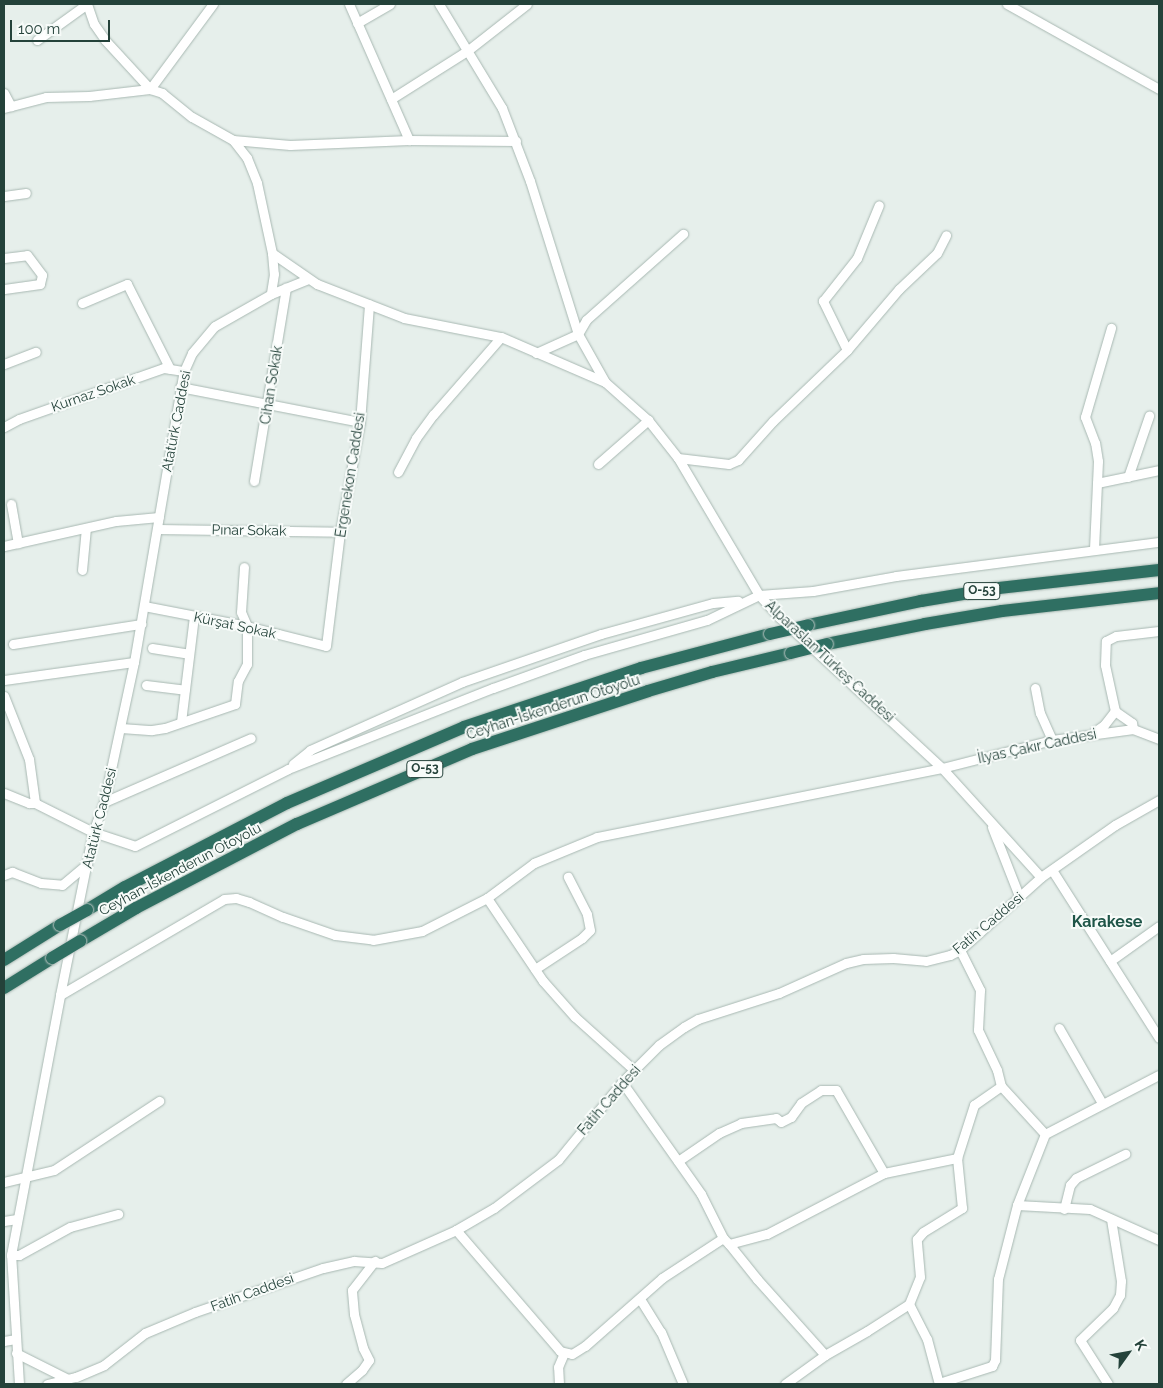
<!DOCTYPE html>
<html>
<head>
<meta charset="utf-8">
<style>
  body { margin:0 }
  #map { position:relative; width:1163px; height:1388px; overflow:hidden; background:#e6efeb; font-family:Raleway,sans-serif }
  div>[style] { position:absolute }
  [style*='--x'] { left:calc(var(--x)*1px); top:calc(var(--y)*1px); width:calc(var(--w)*1px); rotate:calc(var(--a)*1deg) }
  .roads { filter:drop-shadow(0 0 1px #a8b8b2) drop-shadow(0 0 1px #a8b8b2) }
  .minor>* { height:9px; margin:-4.5px; padding:0 4.5px; transform-origin:4.5px; border-radius:4.5px; background:#fff }
  .highway>* { height:12px; margin:-6px; padding:0 6px; transform-origin:6px; border-radius:6px; background:#2f6f62 }
  .bridges { filter:drop-shadow(0 0 1px #c2cac8) drop-shadow(0 0 1px #c2cac8) }
  .highway-bridge>* { height:12px; margin:-6px; padding:0 6px; transform-origin:6px; border-radius:6px; background:#2f6f62 }
  span { translate:-50% -50%; white-space:nowrap; text-align:center; line-height:1.15; -webkit-text-stroke:4px #f7fbf9; paint-order:stroke }
  .shield-label span { padding:1px 4px; background:#f7fbf9; border:1px solid; border-radius:4px; -webkit-text-stroke-width:0 }
  .shield-label { font-size:12px; color:#24423a; font-weight:700 }
  .street-label { font-size:14px; color:#24423a }
  .quarter-label { font-size:16px; color:#1f5548; font-weight:700 }
  .frame { position:absolute; inset:0; border:5px solid #24423a; pointer-events:none }
  .north { position:absolute; left:1103px; top:1328px; width:50px; height:50px; -webkit-text-stroke:4px #f7fbf9; paint-order:stroke; rotate:58deg; font-size:14px; font-weight:700; line-height:20px; text-align:center; color:#24423a }
  .north::after { content:''; display:block; margin:auto; width:18px; height:22px; background:#24423a; clip-path:polygon(50% 0,100% 100%,50% 72%,0 100%) }
  .scale { position:absolute; left:10px; top:20px; width:100px; height:22px; box-sizing:border-box; border:2px solid #24423a; border-top:0; padding-left:6px; font-size:15px; line-height:18px; white-space:nowrap; color:#24423a; -webkit-text-stroke:4px #f7fbf9; paint-order:stroke }
</style>
</head>
<body>
<div id="map">
  <div class="roads">
    <div class="minor">
      <i style="--x:87;--y:4;--w:21;--a:71"></i>
      <i style="--x:94;--y:24;--w:19;--a:55"></i>
      <i style="--x:105;--y:40;--w:67;--a:47.4"></i>
      <i style="--x:150;--y:89;--w:13;--a:18"></i>
      <i style="--x:162;--y:93;--w:38;--a:39"></i>
      <i style="--x:192;--y:117;--w:47;--a:29.3"></i>
      <i style="--x:233;--y:140;--w:23;--a:52"></i>
      <i style="--x:247;--y:158;--w:27;--a:68"></i>
      <i style="--x:257;--y:183;--w:72;--a:77.9"></i>
      <i style="--x:272;--y:253;--w:21;--a:85"></i>
      <i style="--x:274;--y:274;--w:20;--a:99"></i>
      <i style="--x:349;--y:4;--w:149;--a:66.2"></i>
      <i style="--x:439;--y:4;--w:122;--a:58.8"></i>
      <i style="--x:502;--y:108;--w:78;--a:69"></i>
      <i style="--x:530;--y:181;--w:160;--a:72.6"></i>
      <i style="--x:578;--y:334;--w:55;--a:60.6"></i>
      <i style="--x:1007;--y:4;--w:174;--a:29.2"></i>
      <i style="--x:357;--y:23;--w:38;--a:-30"></i>
      <i style="--x:37;--y:40;--w:62;--a:-35.8"></i>
      <i style="--x:4;--y:93;--w:15;--a:62"></i>
      <i style="--x:391;--y:99;--w:90;--a:-32.3"></i>
      <i style="--x:467;--y:51;--w:76;--a:-38.1"></i>
      <i style="--x:4;--y:108;--w:43;--a:-14.7"></i>
      <i style="--x:46;--y:97;--w:43;--a:-1.3"></i>
      <i style="--x:89;--y:96;--w:61;--a:-6.5"></i>
      <i style="--x:150;--y:89;--w:106;--a:-53.5"></i>
      <i style="--x:233;--y:140;--w:57;--a:5"></i>
      <i style="--x:290;--y:145;--w:119;--a:-2.4"></i>
      <i style="--x:409;--y:140;--w:107;--a:0.5"></i>
      <i style="--x:4;--y:196;--w:22;--a:-8"></i>
      <i style="--x:272;--y:253;--w:55;--a:34.6"></i>
      <i style="--x:317;--y:284;--w:93;--a:21.3"></i>
      <i style="--x:404;--y:318;--w:99;--a:11.1"></i>
      <i style="--x:501;--y:337;--w:113;--a:23.4"></i>
      <i style="--x:605;--y:382;--w:57;--a:41.5"></i>
      <i style="--x:648;--y:420;--w:48;--a:51.7"></i>
      <i style="--x:678;--y:458;--w:159;--a:59.4"></i>
      <i style="--x:759;--y:595;--w:31;--a:48"></i>
      <i style="--x:780;--y:618;--w:221;--a:42.8"></i>
      <i style="--x:942;--y:768;--w:147;--a:47.8"></i>
      <i style="--x:4;--y:258;--w:23;--a:-7"></i>
      <i style="--x:27;--y:255;--w:25;--a:53"></i>
      <i style="--x:42;--y:275;--w:9;--a:103"></i>
      <i style="--x:40;--y:284;--w:36;--a:172"></i>
      <i style="--x:82;--y:303;--w:49;--a:-22.9"></i>
      <i style="--x:127;--y:284;--w:95;--a:63.2"></i>
      <i style="--x:847;--y:350;--w:80;--a:-49.6"></i>
      <i style="--x:899;--y:289;--w:52;--a:-43.5"></i>
      <i style="--x:937;--y:253;--w:20;--a:-63"></i>
      <i style="--x:536;--y:353;--w:46;--a:-24.3"></i>
      <i style="--x:578;--y:334;--w:16;--a:-60"></i>
      <i style="--x:586;--y:320;--w:130;--a:-41.6"></i>
      <i style="--x:4;--y:364;--w:34;--a:-21"></i>
      <i style="--x:180;--y:387;--w:183;--a:11"></i>
      <i style="--x:4;--y:427;--w:17;--a:-28"></i>
      <i style="--x:19;--y:419;--w:154;--a:-19.4"></i>
      <i style="--x:164;--y:368;--w:20;--a:9"></i>
      <i style="--x:678;--y:458;--w:51;--a:6.7"></i>
      <i style="--x:729;--y:464;--w:10;--a:-24"></i>
      <i style="--x:738;--y:460;--w:52;--a:-48.1"></i>
      <i style="--x:773;--y:421;--w:103;--a:-43.8"></i>
      <i style="--x:847;--y:350;--w:55;--a:-116.1"></i>
      <i style="--x:823;--y:301;--w:55;--a:-51.7"></i>
      <i style="--x:857;--y:258;--w:57;--a:-67.5"></i>
      <i style="--x:598;--y:464;--w:67;--a:-41.3"></i>
      <i style="--x:398;--y:472;--w:38;--a:-62"></i>
      <i style="--x:416;--y:438;--w:29;--a:-54"></i>
      <i style="--x:433;--y:415;--w:103;--a:-48.9"></i>
      <i style="--x:1128;--y:477;--w:65;--a:-71"></i>
      <i style="--x:254;--y:481;--w:196;--a:-80.6"></i>
      <i style="--x:1097;--y:483;--w:63;--a:-11.8"></i>
      <i style="--x:11;--y:504;--w:40;--a:80"></i>
      <i style="--x:157;--y:529;--w:183;--a:0.9"></i>
      <i style="--x:4;--y:546;--w:115;--a:-12.6"></i>
      <i style="--x:116;--y:521;--w:43;--a:-5.3"></i>
      <i style="--x:1094;--y:549;--w:88;--a:-87.4"></i>
      <i style="--x:1098;--y:461;--w:18;--a:-99"></i>
      <i style="--x:1095;--y:443;--w:28;--a:-111"></i>
      <i style="--x:1085;--y:417;--w:93;--a:-73.7"></i>
      <i style="--x:82;--y:570;--w:42;--a:-84.6"></i>
      <i style="--x:144;--y:606;--w:105;--a:11"></i>
      <i style="--x:247;--y:626;--w:81;--a:14.2"></i>
      <i style="--x:326;--y:646;--w:115;--a:-83"></i>
      <i style="--x:340;--y:532;--w:112;--a:-79.7"></i>
      <i style="--x:360;--y:422;--w:118;--a:-85.6"></i>
      <i style="--x:13;--y:644;--w:130;--a:-8.9"></i>
      <i style="--x:152;--y:648;--w:37;--a:9"></i>
      <i style="--x:4;--y:680;--w:131;--a:-7.9"></i>
      <i style="--x:146;--y:685;--w:39;--a:7"></i>
      <i style="--x:1035;--y:688;--w:25;--a:79"></i>
      <i style="--x:1040;--y:713;--w:30;--a:66"></i>
      <i style="--x:4;--y:696;--w:68;--a:68.4"></i>
      <i style="--x:29;--y:759;--w:44;--a:82.2"></i>
      <i style="--x:181;--y:722;--w:107;--a:-83"></i>
      <i style="--x:121;--y:728;--w:31;--a:4"></i>
      <i style="--x:152;--y:730;--w:13;--a:-9"></i>
      <i style="--x:165;--y:728;--w:74;--a:-18.9"></i>
      <i style="--x:235;--y:704;--w:23;--a:-83"></i>
      <i style="--x:238;--y:681;--w:19;--a:-62"></i>
      <i style="--x:247;--y:664;--w:38;--a:-90"></i>
      <i style="--x:247;--y:626;--w:15;--a:-113"></i>
      <i style="--x:241;--y:612;--w:45;--a:-86.2"></i>
      <i style="--x:1133;--y:729;--w:6;--a:-99"></i>
      <i style="--x:1132;--y:723;--w:21;--a:-145"></i>
      <i style="--x:1115;--y:711;--w:47;--a:-102.3"></i>
      <i style="--x:1105;--y:665;--w:24;--a:-88"></i>
      <i style="--x:1106;--y:641;--w:11;--a:-27"></i>
      <i style="--x:1116;--y:636;--w:43;--a:-6.6"></i>
      <i style="--x:1094;--y:732;--w:12;--a:-35"></i>
      <i style="--x:1104;--y:725;--w:18;--a:-52"></i>
      <i style="--x:293;--y:764;--w:22;--a:-39"></i>
      <i style="--x:310;--y:750;--w:167;--a:-24.1"></i>
      <i style="--x:462;--y:682;--w:147;--a:-19.1"></i>
      <i style="--x:601;--y:634;--w:116;--a:-15.5"></i>
      <i style="--x:713;--y:603;--w:25;--a:-5"></i>
      <i style="--x:4;--y:793;--w:27;--a:22"></i>
      <i style="--x:29;--y:803;--w:6;--a:0"></i>
      <i style="--x:35;--y:803;--w:65;--a:26.6"></i>
      <i style="--x:93;--y:832;--w:44;--a:18.4"></i>
      <i style="--x:135;--y:846;--w:171;--a:-26.7"></i>
      <i style="--x:288;--y:769;--w:220;--a:-21.6"></i>
      <i style="--x:493;--y:688;--w:97;--a:-19.9"></i>
      <i style="--x:584;--y:655;--w:128;--a:-15.9"></i>
      <i style="--x:707;--y:620;--w:58;--a:-25.7"></i>
      <i style="--x:759;--y:595;--w:54;--a:-4.2"></i>
      <i style="--x:813;--y:591;--w:84;--a:-10.2"></i>
      <i style="--x:896;--y:576;--w:265;--a:-7.4"></i>
      <i style="--x:104;--y:802;--w:160;--a:-23.5"></i>
      <i style="--x:992;--y:827;--w:74;--a:68.6"></i>
      <i style="--x:1052;--y:870;--w:199;--a:57.5"></i>
      <i style="--x:4;--y:875;--w:9;--a:-21"></i>
      <i style="--x:12;--y:872;--w:31;--a:21"></i>
      <i style="--x:41;--y:883;--w:21;--a:5"></i>
      <i style="--x:62;--y:885;--w:33;--a:-40"></i>
      <i style="--x:487;--y:898;--w:100;--a:56"></i>
      <i style="--x:543;--y:981;--w:48;--a:48.4"></i>
      <i style="--x:575;--y:1017;--w:79;--a:41.9"></i>
      <i style="--x:960;--y:950;--w:45;--a:63.4"></i>
      <i style="--x:980;--y:990;--w:40;--a:92.9"></i>
      <i style="--x:978;--y:1030;--w:44;--a:64.6"></i>
      <i style="--x:997;--y:1070;--w:16;--a:76"></i>
      <i style="--x:1001;--y:1086;--w:65;--a:47.5"></i>
      <i style="--x:1110;--y:961;--w:60;--a:-35.5"></i>
      <i style="--x:535;--y:969;--w:56;--a:-33.4"></i>
      <i style="--x:582;--y:938;--w:11;--a:-45"></i>
      <i style="--x:590;--y:930;--w:16;--a:-101"></i>
      <i style="--x:587;--y:914;--w:42;--a:-117.2"></i>
      <i style="--x:60;--y:995;--w:190;--a:-30.3"></i>
      <i style="--x:224;--y:899;--w:12;--a:-5"></i>
      <i style="--x:236;--y:898;--w:14;--a:17"></i>
      <i style="--x:249;--y:902;--w:37;--a:24"></i>
      <i style="--x:283;--y:917;--w:55;--a:19.1"></i>
      <i style="--x:335;--y:935;--w:38;--a:7"></i>
      <i style="--x:373;--y:940;--w:50;--a:-10.4"></i>
      <i style="--x:422;--y:931;--w:73;--a:-26.9"></i>
      <i style="--x:487;--y:898;--w:59;--a:-36.7"></i>
      <i style="--x:534;--y:863;--w:68;--a:-22.4"></i>
      <i style="--x:597;--y:837;--w:352;--a:-11.3"></i>
      <i style="--x:942;--y:768;--w:114;--a:-14.3"></i>
      <i style="--x:1052;--y:740;--w:82;--a:-7.7"></i>
      <i style="--x:1133;--y:729;--w:28;--a:21"></i>
      <i style="--x:1059;--y:1028;--w:86;--a:60.2"></i>
      <i style="--x:622;--y:1082;--w:137;--a:54.8"></i>
      <i style="--x:701;--y:1194;--w:49;--a:63.4"></i>
      <i style="--x:723;--y:1238;--w:8;--a:45"></i>
      <i style="--x:729;--y:1244;--w:39;--a:-15"></i>
      <i style="--x:767;--y:1234;--w:132;--a:-27.5"></i>
      <i style="--x:884;--y:1173;--w:75;--a:-11.6"></i>
      <i style="--x:678;--y:1161;--w:50;--a:-34.3"></i>
      <i style="--x:719;--y:1133;--w:24;--a:-24"></i>
      <i style="--x:741;--y:1123;--w:35;--a:-8"></i>
      <i style="--x:776;--y:1118;--w:6;--a:39"></i>
      <i style="--x:781;--y:1122;--w:11;--a:-27"></i>
      <i style="--x:791;--y:1117;--w:17;--a:-54"></i>
      <i style="--x:801;--y:1103;--w:24;--a:-33"></i>
      <i style="--x:821;--y:1090;--w:15;--a:0"></i>
      <i style="--x:836;--y:1090;--w:96;--a:60"></i>
      <i style="--x:4;--y:1182;--w:51;--a:-13.5"></i>
      <i style="--x:54;--y:1170;--w:126;--a:-33.3"></i>
      <i style="--x:1017;--y:1205;--w:73;--a:3.1"></i>
      <i style="--x:1090;--y:1209;--w:76;--a:24.2"></i>
      <i style="--x:1064;--y:1209;--w:25;--a:-76"></i>
      <i style="--x:1070;--y:1185;--w:9;--a:-49"></i>
      <i style="--x:1076;--y:1178;--w:55;--a:-26.1"></i>
      <i style="--x:4;--y:1221;--w:13;--a:-9"></i>
      <i style="--x:456;--y:1230;--w:160;--a:49.3"></i>
      <i style="--x:560;--y:1351;--w:12;--a:14"></i>
      <i style="--x:572;--y:1354;--w:15;--a:-32"></i>
      <i style="--x:585;--y:1346;--w:103;--a:-41.4"></i>
      <i style="--x:662;--y:1278;--w:73;--a:-33.3"></i>
      <i style="--x:729;--y:1244;--w:45;--a:51.3"></i>
      <i style="--x:757;--y:1279;--w:102;--a:48.2"></i>
      <i style="--x:11;--y:1255;--w:8;--a:0"></i>
      <i style="--x:19;--y:1255;--w:58;--a:-28.8"></i>
      <i style="--x:70;--y:1227;--w:50;--a:-15.2"></i>
      <i style="--x:640;--y:1299;--w:39;--a:58"></i>
      <i style="--x:661;--y:1332;--w:56;--a:67.1"></i>
      <i style="--x:909;--y:1304;--w:39;--a:63"></i>
      <i style="--x:927;--y:1339;--w:47;--a:75.1"></i>
      <i style="--x:4;--y:1341;--w:11;--a:-10"></i>
      <i style="--x:16;--y:1353;--w:58;--a:26.6"></i>
      <i style="--x:939;--y:1383;--w:56;--a:-17.8"></i>
      <i style="--x:992;--y:1366;--w:7;--a:-63"></i>
      <i style="--x:995;--y:1360;--w:81;--a:-87.9"></i>
      <i style="--x:998;--y:1279;--w:76;--a:-75.6"></i>
      <i style="--x:1017;--y:1205;--w:76;--a:-68.5"></i>
      <i style="--x:1045;--y:1134;--w:128;--a:-27.4"></i>
      <i style="--x:19;--y:1384;--w:129;--a:-93.5"></i>
      <i style="--x:11;--y:1255;--w:265;--a:-79.3"></i>
      <i style="--x:60;--y:995;--w:166;--a:-78.6"></i>
      <i style="--x:93;--y:832;--w:32;--a:-70"></i>
      <i style="--x:104;--y:802;--w:143;--a:-77.9"></i>
      <i style="--x:134;--y:662;--w:295;--a:-80.3"></i>
      <i style="--x:184;--y:371;--w:20;--a:-66"></i>
      <i style="--x:192;--y:353;--w:35;--a:-50"></i>
      <i style="--x:215;--y:326;--w:64;--a:-29.7"></i>
      <i style="--x:271;--y:294;--w:40;--a:-22"></i>
      <i style="--x:47;--y:1384;--w:30;--a:-14"></i>
      <i style="--x:76;--y:1377;--w:30;--a:-23"></i>
      <i style="--x:104;--y:1365;--w:52;--a:-38"></i>
      <i style="--x:145;--y:1333;--w:54;--a:-22.8"></i>
      <i style="--x:195;--y:1312;--w:135;--a:-19"></i>
      <i style="--x:323;--y:1268;--w:32;--a:-13"></i>
      <i style="--x:354;--y:1261;--w:28;--a:4"></i>
      <i style="--x:382;--y:1263;--w:81;--a:-24"></i>
      <i style="--x:456;--y:1230;--w:44;--a:-30.1"></i>
      <i style="--x:494;--y:1208;--w:80;--a:-36.9"></i>
      <i style="--x:558;--y:1160;--w:101;--a:-50.6"></i>
      <i style="--x:622;--y:1082;--w:52;--a:-45"></i>
      <i style="--x:659;--y:1045;--w:31;--a:-36"></i>
      <i style="--x:684;--y:1027;--w:16;--a:-30"></i>
      <i style="--x:698;--y:1019;--w:85;--a:-17.8"></i>
      <i style="--x:779;--y:993;--w:73;--a:-24.1"></i>
      <i style="--x:846;--y:963;--w:17;--a:-13"></i>
      <i style="--x:863;--y:959;--w:30;--a:-2"></i>
      <i style="--x:893;--y:958;--w:33;--a:5"></i>
      <i style="--x:926;--y:961;--w:25;--a:-14"></i>
      <i style="--x:950;--y:955;--w:11;--a:-27"></i>
      <i style="--x:960;--y:950;--w:109;--a:-42"></i>
      <i style="--x:1041;--y:877;--w:90;--a:-35.1"></i>
      <i style="--x:1115;--y:825;--w:51;--a:-29.6"></i>
      <i style="--x:346;--y:1384;--w:21;--a:-41"></i>
      <i style="--x:362;--y:1370;--w:12;--a:-55"></i>
      <i style="--x:369;--y:1360;--w:13;--a:-117"></i>
      <i style="--x:363;--y:1348;--w:35;--a:-105"></i>
      <i style="--x:354;--y:1314;--w:24;--a:-95"></i>
      <i style="--x:352;--y:1290;--w:37;--a:-52"></i>
      <i style="--x:559;--y:1384;--w:17;--a:-93"></i>
      <i style="--x:558;--y:1367;--w:15;--a:-67"></i>
      <i style="--x:785;--y:1384;--w:49;--a:-35.9"></i>
      <i style="--x:825;--y:1355;--w:48;--a:-29.7"></i>
      <i style="--x:867;--y:1331;--w:50;--a:-32.7"></i>
      <i style="--x:909;--y:1304;--w:29;--a:-68"></i>
      <i style="--x:920;--y:1277;--w:38;--a:-95"></i>
      <i style="--x:917;--y:1239;--w:9;--a:-49"></i>
      <i style="--x:923;--y:1232;--w:46;--a:-31.6"></i>
      <i style="--x:962;--y:1208;--w:50;--a:-95.7"></i>
      <i style="--x:957;--y:1158;--w:56;--a:-72.2"></i>
      <i style="--x:974;--y:1105;--w:33;--a:-35"></i>
      <i style="--x:1108;--y:1384;--w:52;--a:-122.5"></i>
      <i style="--x:1080;--y:1340;--w:46;--a:-44.1"></i>
      <i style="--x:1113;--y:1308;--w:15;--a:-62"></i>
      <i style="--x:1120;--y:1295;--w:14;--a:-86"></i>
      <i style="--x:1121;--y:1281;--w:63;--a:-99.2"></i>
    </div>
    <div class="highway">
      <i style="--x:808;--y:625;--w:116;--a:-12"></i>
      <i style="--x:921;--y:601;--w:79;--a:-9.5"></i>
      <i style="--x:999;--y:588;--w:161;--a:-6.4"></i>
      <i style="--x:827;--y:644;--w:100;--a:-11.5"></i>
      <i style="--x:925;--y:624;--w:78;--a:-9.6"></i>
      <i style="--x:1002;--y:611;--w:158;--a:-6.5"></i>
      <i style="--x:87;--y:910;--w:44;--a:-31.2"></i>
      <i style="--x:125;--y:887;--w:182;--a:-27.4"></i>
      <i style="--x:287;--y:803;--w:193;--a:-23.2"></i>
      <i style="--x:464;--y:727;--w:187;--a:-18.4"></i>
      <i style="--x:641;--y:668;--w:133;--a:-14.8"></i>
      <i style="--x:80;--y:941;--w:65;--a:-30.5"></i>
      <i style="--x:136;--y:908;--w:182;--a:-27.6"></i>
      <i style="--x:297;--y:824;--w:190;--a:-23.2"></i>
      <i style="--x:472;--y:749;--w:185;--a:-18.2"></i>
      <i style="--x:648;--y:691;--w:67;--a:-16.5"></i>
      <i style="--x:712;--y:672;--w:81;--a:-13.5"></i>
      <i style="--x:4;--y:960;--w:66;--a:-32"></i>
      <i style="--x:4;--y:988;--w:57;--a:-32"></i>
    </div>
  </div>
  <div class="bridges">
    <div class="highway-bridge">
      <i style="--x:770;--y:634;--w:39;--a:-13"></i>
      <i style="--x:791;--y:653;--w:37;--a:-14"></i>
      <i style="--x:60;--y:925;--w:31;--a:-29"></i>
      <i style="--x:52;--y:958;--w:33;--a:-31"></i>
    </div>
  </div>
  <div class="shield-label">
    <span style="left:982px;top:591px">O-53</span>
    <span style="left:425px;top:769px">O-53</span>
  </div>
  <div class="street-label">
    <span style="left:271px;top:385px;rotate:-81deg">Cihan Sokak</span>
    <span style="left:93px;top:393px;rotate:-19deg">Kurnaz Sokak</span>
    <span style="left:176px;top:421px;rotate:-79deg">Atatürk Caddesi</span>
    <span style="left:350px;top:475px;rotate:-81deg">Ergenekon Caddesi</span>
    <span style="left:249px;top:530px;rotate:1deg">Pınar Sokak</span>
    <span style="left:235px;top:625px;rotate:12deg">Kürşat Sokak</span>
    <span style="left:830px;top:661px;rotate:43deg">Alparaslan Türkeş Caddesi</span>
    <span style="left:553px;top:707px;rotate:-18deg">Ceyhan-İskenderun Otoyolu</span>
    <span style="left:1037px;top:746px;rotate:-12deg">İlyas Çakır Caddesi</span>
    <span style="left:99px;top:818px;rotate:-76deg">Atatürk Caddesi</span>
    <span style="left:180px;top:869px;rotate:-28deg">Ceyhan-İskenderun Otoyolu</span>
    <span style="left:988px;top:923px;rotate:-40deg">Fatih Caddesi</span>
    <span style="left:609px;top:1100px;rotate:-49deg">Fatih Caddesi</span>
    <span style="left:252px;top:1292px;rotate:-20deg">Fatih Caddesi</span>
  </div>
  <div class="quarter-label">
    <span style="left:1107px;top:922px">Karakese</span>
  </div>
  <div class="frame"></div>
  <div class="north">K</div>
  <div class="scale">100 m</div>
</div>
</body>
</html>
